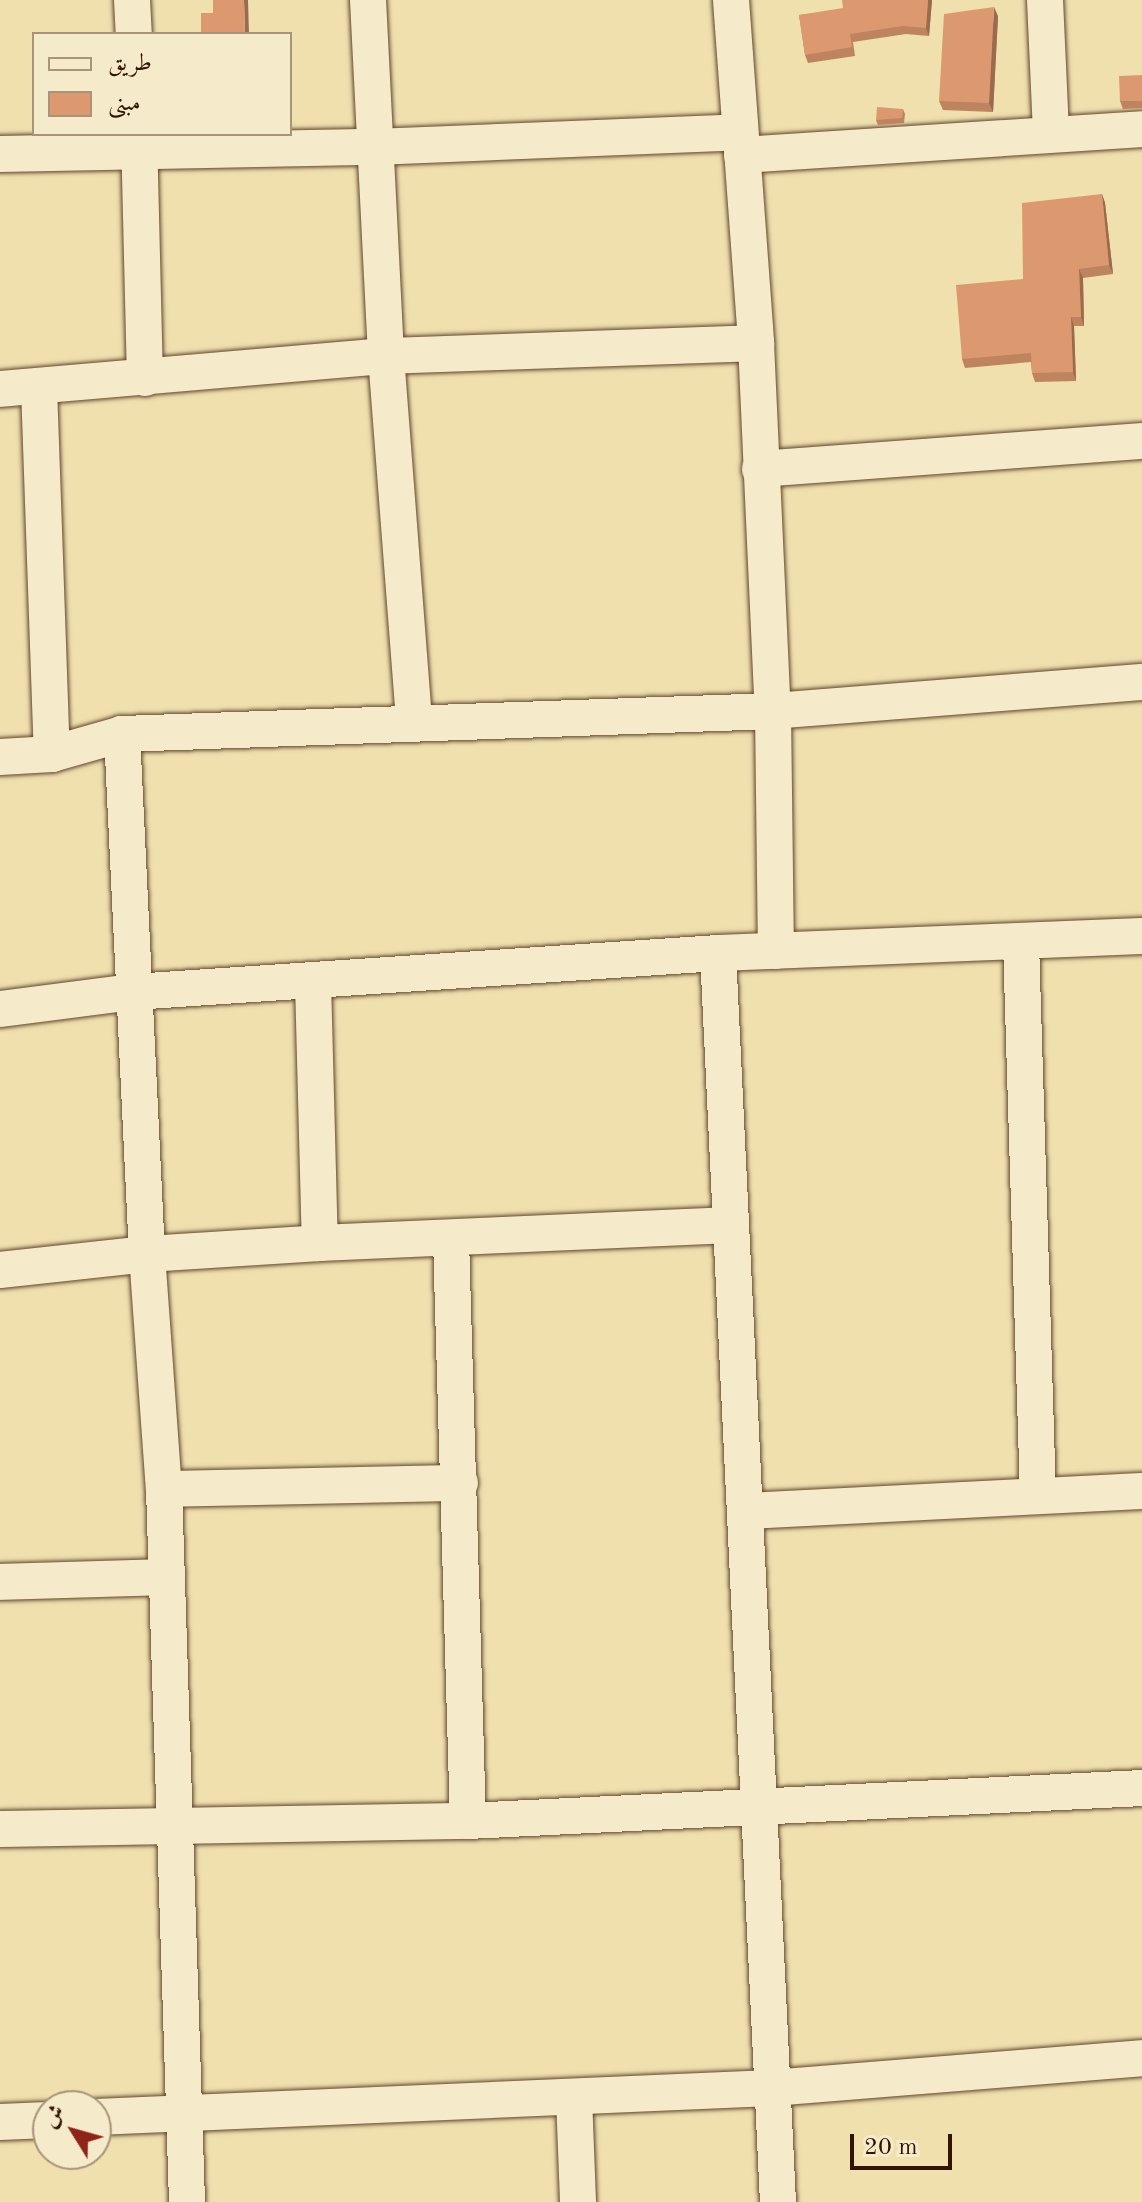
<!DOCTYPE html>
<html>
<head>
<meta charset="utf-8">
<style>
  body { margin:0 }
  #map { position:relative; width:1142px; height:2202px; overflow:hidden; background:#efe0ae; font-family:"Old Standard TT",Amiri,serif }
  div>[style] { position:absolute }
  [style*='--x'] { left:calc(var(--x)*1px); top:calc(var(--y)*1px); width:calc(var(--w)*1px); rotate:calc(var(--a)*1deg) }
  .roads { filter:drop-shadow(0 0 2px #62462c) drop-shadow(0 0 2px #62462c) }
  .minor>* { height:36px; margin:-18px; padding:0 18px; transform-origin:18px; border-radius:18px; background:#f5ebca }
  .wall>* { inset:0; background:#bd845f }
  .shaded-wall>* { inset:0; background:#9a6b4e }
  .building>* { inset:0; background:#dc996f }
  span { translate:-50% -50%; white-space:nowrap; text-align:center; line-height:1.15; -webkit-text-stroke:6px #f5ebca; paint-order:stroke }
  .legend { position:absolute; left:32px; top:32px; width:260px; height:104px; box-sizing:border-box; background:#f5ebca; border:2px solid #a7957a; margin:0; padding:10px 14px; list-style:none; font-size:24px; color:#331301 }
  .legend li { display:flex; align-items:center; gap:16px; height:40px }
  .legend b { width:40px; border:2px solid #a7957a }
  .north { position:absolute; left:32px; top:2090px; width:80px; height:80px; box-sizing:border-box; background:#f5ebca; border:2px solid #a7957a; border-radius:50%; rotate:307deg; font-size:22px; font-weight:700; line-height:32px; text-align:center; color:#331301 }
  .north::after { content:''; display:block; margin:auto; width:28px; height:36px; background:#8f2418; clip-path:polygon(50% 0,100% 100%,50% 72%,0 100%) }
  .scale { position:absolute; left:850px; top:2134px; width:102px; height:36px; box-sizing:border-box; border:4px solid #331301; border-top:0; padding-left:10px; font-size:24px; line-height:28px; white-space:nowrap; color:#331301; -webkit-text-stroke:6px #f5ebca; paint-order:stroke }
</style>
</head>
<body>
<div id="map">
  <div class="roads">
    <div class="minor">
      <i style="--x:132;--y:0;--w:34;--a:87"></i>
      <i style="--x:368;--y:0;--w:356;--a:87.1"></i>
      <i style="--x:386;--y:356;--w:366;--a:85.6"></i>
      <i style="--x:731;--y:0;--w:344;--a:85.8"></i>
      <i style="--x:756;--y:343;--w:368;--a:87.4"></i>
      <i style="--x:773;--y:711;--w:240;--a:89.3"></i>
      <i style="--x:1045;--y:0;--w:133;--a:87.4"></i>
      <i style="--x:139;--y:134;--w:244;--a:88.6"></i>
      <i style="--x:0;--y:154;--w:374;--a:-1.1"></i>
      <i style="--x:374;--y:147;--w:366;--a:-2.3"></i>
      <i style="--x:742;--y:155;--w:401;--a:-3.7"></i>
      <i style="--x:39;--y:387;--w:367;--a:88"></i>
      <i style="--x:0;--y:389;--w:387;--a:-4.9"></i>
      <i style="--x:386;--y:356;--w:370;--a:-2"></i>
      <i style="--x:760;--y:469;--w:383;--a:-4.2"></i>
      <i style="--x:122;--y:734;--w:521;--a:87.25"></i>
      <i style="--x:147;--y:1254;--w:236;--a:85.9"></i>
      <i style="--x:164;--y:1489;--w:713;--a:88.15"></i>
      <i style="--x:0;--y:757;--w:52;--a:-3.3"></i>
      <i style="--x:52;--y:754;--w:73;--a:-15.9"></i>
      <i style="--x:122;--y:734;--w:651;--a:-2.02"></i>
      <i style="--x:773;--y:711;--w:370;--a:-4.5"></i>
      <i style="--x:1021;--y:943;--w:553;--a:88.24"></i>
      <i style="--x:718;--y:953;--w:1250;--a:87.25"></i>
      <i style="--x:313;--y:982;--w:261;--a:88.5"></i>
      <i style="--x:0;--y:1009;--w:134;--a:-7.3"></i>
      <i style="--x:133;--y:992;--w:586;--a:-3.81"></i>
      <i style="--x:718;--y:953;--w:424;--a:-2.3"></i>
      <i style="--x:451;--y:1239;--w:582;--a:88.33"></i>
      <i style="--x:0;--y:1270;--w:148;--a:-6.2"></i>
      <i style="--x:147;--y:1254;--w:173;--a:-3.6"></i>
      <i style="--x:320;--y:1243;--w:411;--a:-2.5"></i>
      <i style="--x:164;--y:1489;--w:296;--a:-1.2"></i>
      <i style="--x:745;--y:1511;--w:398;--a:-2.9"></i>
      <i style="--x:0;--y:1582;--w:167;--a:-1.7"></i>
      <i style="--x:0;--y:1829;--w:468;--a:-1"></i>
      <i style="--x:468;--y:1821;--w:675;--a:-2.8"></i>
      <i style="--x:574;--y:2097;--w:105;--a:87.8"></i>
      <i style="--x:96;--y:2117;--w:676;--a:-2.46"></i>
      <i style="--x:771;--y:2088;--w:372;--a:-4.6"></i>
      <i style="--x:0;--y:2122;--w:48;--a:-2.4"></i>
    </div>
  </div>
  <div class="wall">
    <i style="clip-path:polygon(932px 0,929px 36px,906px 34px,853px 42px,855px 56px,808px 63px,805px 55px,799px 15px)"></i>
    <i style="clip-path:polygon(998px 16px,993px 112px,943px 110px,939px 101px)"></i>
    <i style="clip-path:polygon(1142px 75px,1142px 108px,1123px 109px,1120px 101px)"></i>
    <i style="clip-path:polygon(903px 109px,905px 114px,904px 123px,878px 125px,876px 120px)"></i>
    <i style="clip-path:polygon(1102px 194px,1105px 203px,1113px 274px,1083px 278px,1084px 326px,1074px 326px,1076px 381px,1035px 382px,1032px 373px,1031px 362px,965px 368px,962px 359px,1023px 279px)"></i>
  </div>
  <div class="shaded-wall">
    <i style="clip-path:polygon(244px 0,248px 0,249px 34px,245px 34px)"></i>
    <i style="clip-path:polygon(928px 0,932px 0,929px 36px,926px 28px)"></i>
    <i style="clip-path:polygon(994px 7px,998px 16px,993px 112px,989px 103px)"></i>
    <i style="clip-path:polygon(1102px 194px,1105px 203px,1113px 274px,1109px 265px)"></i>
    <i style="clip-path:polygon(1079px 269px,1083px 278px,1084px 326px,1081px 317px)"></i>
    <i style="clip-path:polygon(1071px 317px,1074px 326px,1076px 381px,1073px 372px)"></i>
  </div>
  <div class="building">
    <i style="clip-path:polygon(213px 0,244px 0,245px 34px,201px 34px,201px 13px,213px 13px)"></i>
    <i style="clip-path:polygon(842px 0,928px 0,926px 28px,903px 26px,850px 34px,852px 47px,805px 55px,799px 15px,843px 8px)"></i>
    <i style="clip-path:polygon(994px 7px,989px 103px,939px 101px,944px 14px)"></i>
    <i style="clip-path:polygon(1142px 75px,1142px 101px,1120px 101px,1119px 76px)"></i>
    <i style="clip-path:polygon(877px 107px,903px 109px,902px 118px,876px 120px)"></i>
    <i style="clip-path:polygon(1102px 194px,1109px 265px,1079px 269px,1081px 317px,1071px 317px,1073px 372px,1032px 373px,1031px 353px,962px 359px,956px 285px,1023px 279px,1022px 203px)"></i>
  </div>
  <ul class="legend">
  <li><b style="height:10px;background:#f5ebca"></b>طريق</li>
  <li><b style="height:22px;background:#dc996f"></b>مبنى</li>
  </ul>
  <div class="north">ش</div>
  <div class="scale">20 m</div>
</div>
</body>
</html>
